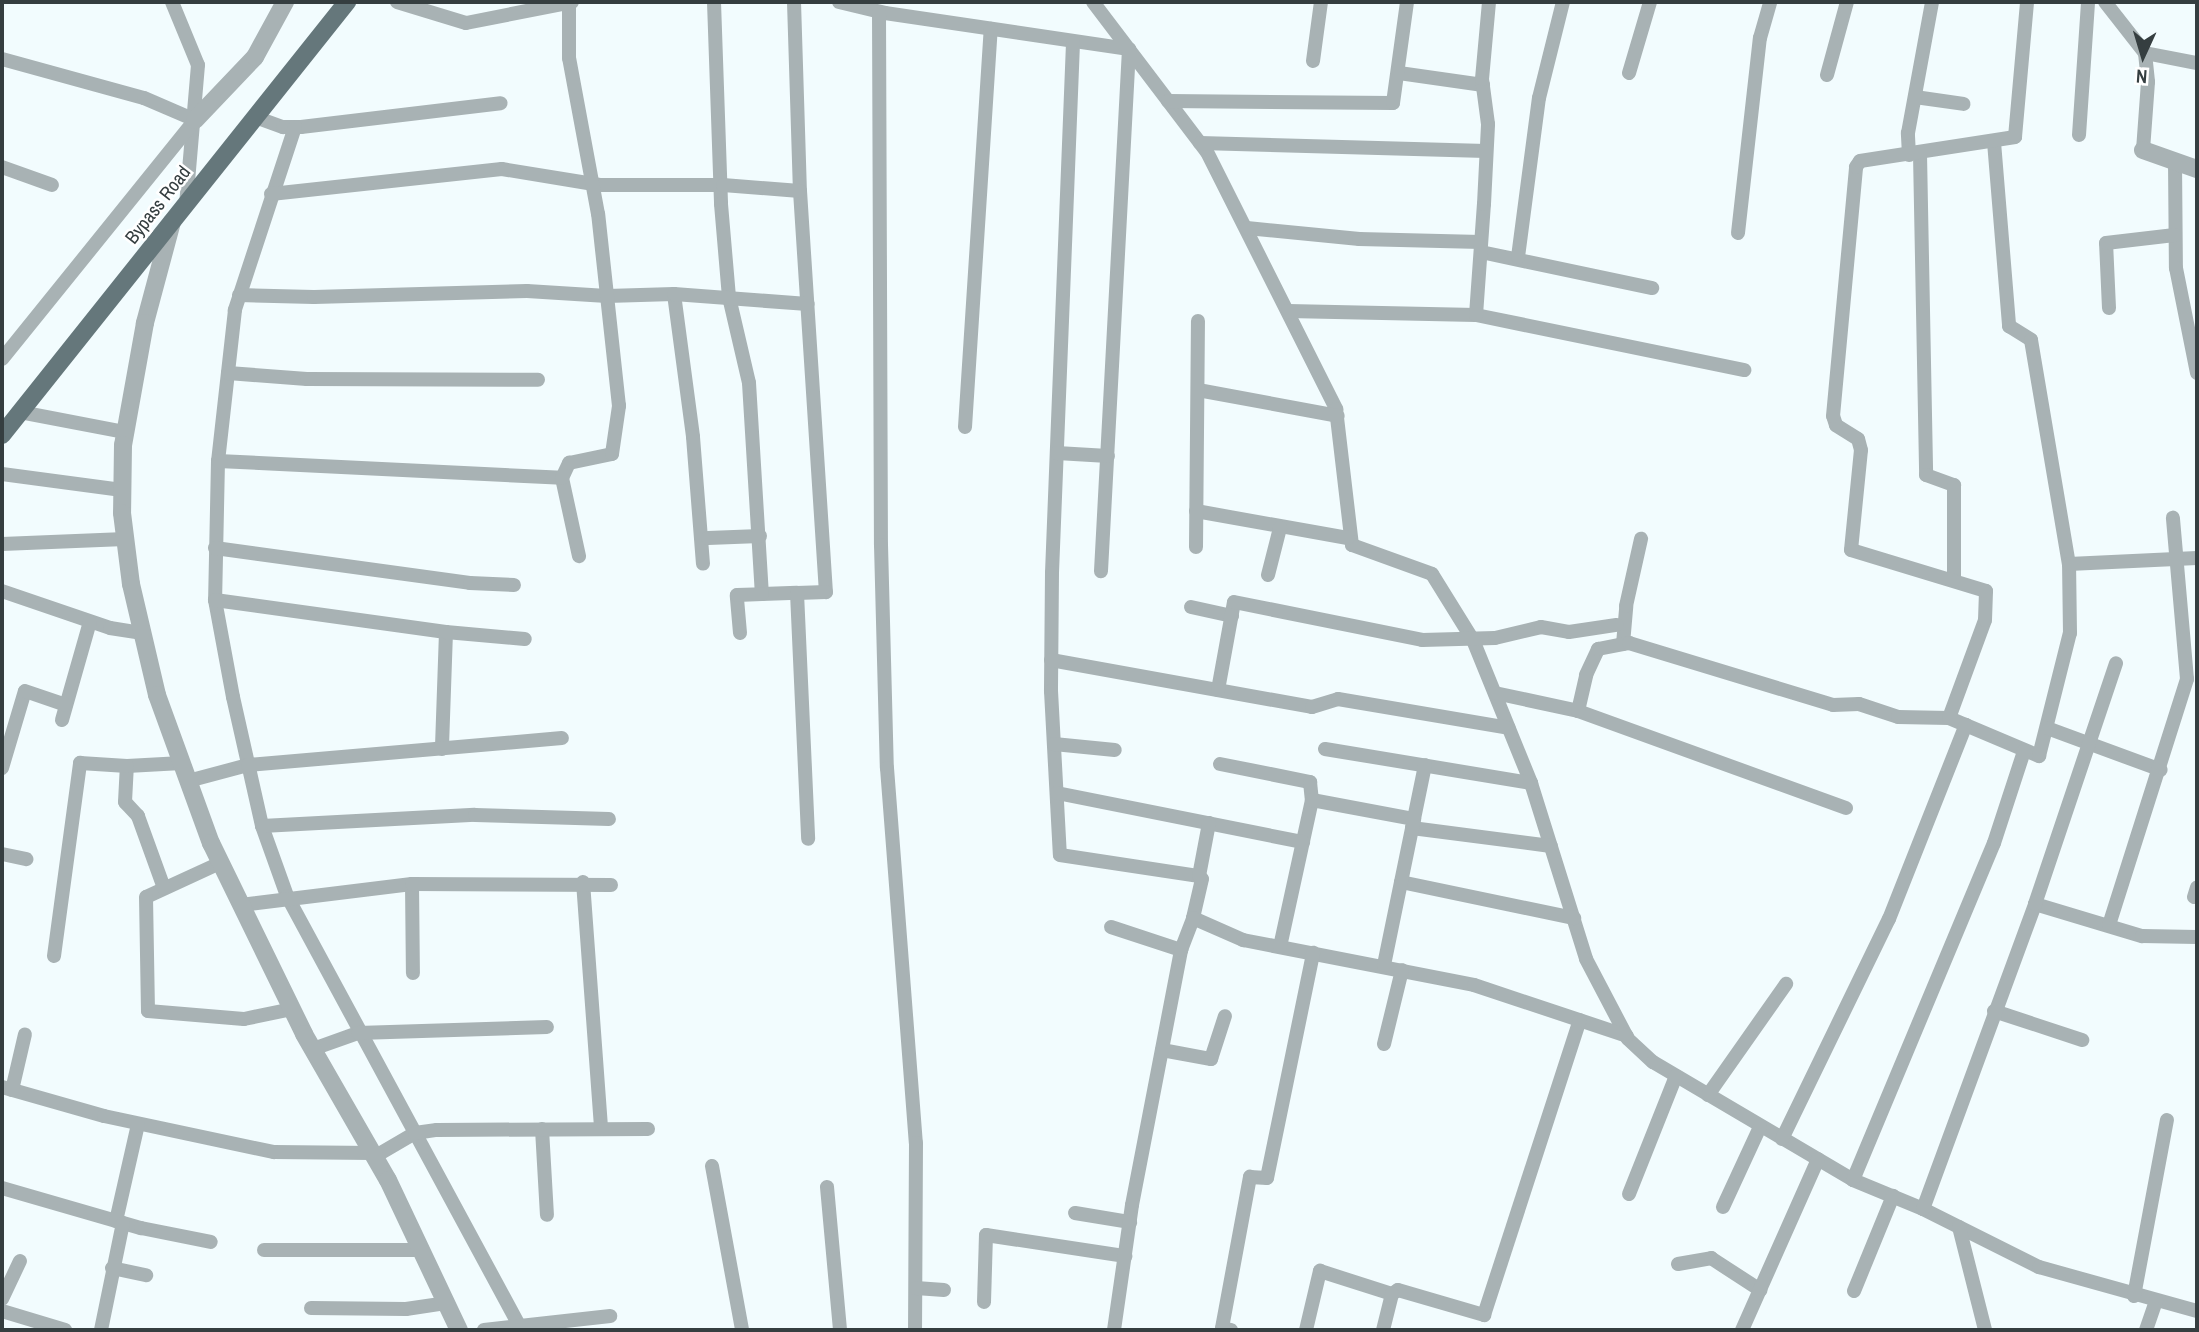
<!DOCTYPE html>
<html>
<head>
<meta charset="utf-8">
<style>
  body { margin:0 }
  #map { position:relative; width:2199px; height:1332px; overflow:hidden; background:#f2fcfe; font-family:"Archivo Narrow",sans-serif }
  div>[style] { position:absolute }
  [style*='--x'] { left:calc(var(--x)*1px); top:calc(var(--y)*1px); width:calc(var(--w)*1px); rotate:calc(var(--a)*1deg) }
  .minor>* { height:14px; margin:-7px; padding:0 7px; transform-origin:7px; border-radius:7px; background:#a8b2b4 }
  .tertiary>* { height:18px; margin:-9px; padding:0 9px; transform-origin:9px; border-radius:9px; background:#a8b2b4 }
  .primary>* { height:18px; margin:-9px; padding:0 9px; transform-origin:9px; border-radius:9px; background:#65777b }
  span { translate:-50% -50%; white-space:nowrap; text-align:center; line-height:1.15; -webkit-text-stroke:5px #fff; paint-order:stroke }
  .street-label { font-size:19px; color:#353e40 }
  .frame { position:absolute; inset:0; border:4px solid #353e40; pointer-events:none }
  .north { position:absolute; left:2108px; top:21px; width:70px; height:70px; -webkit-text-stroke:5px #fff; paint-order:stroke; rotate:184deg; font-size:19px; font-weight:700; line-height:28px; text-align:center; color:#353e40 }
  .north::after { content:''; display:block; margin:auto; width:24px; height:32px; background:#353e40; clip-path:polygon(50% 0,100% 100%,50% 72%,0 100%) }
</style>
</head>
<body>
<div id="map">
  <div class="minor">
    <i style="--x:172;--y:2;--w:68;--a:67.6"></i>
    <i style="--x:198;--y:65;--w:140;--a:94.9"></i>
    <i style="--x:397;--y:2;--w:72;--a:16.9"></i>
    <i style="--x:466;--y:23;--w:108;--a:-11.2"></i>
    <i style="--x:714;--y:2;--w:202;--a:88"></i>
    <i style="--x:721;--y:204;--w:93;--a:85.1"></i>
    <i style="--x:729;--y:297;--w:88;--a:76.9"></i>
    <i style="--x:749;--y:383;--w:211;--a:86.5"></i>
    <i style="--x:762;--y:594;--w:35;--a:-2"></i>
    <i style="--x:794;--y:2;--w:189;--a:88.2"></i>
    <i style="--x:800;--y:191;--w:402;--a:86.3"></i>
    <i style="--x:826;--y:592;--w:29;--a:178"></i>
    <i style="--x:797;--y:593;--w:246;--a:87.4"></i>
    <i style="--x:839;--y:2;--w:47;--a:13.4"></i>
    <i style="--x:885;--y:13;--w:247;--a:8.4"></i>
    <i style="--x:1129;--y:49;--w:523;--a:93.07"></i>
    <i style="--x:1093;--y:2;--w:188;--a:52.8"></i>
    <i style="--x:1207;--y:152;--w:288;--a:63.3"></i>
    <i style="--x:1336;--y:409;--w:137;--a:83.3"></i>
    <i style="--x:1352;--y:545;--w:85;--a:19.9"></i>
    <i style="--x:1432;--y:574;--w:78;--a:58.2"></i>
    <i style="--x:1473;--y:640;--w:154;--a:67.9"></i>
    <i style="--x:1531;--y:783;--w:184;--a:72.6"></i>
    <i style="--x:1586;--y:959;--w:90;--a:62.3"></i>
    <i style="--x:1628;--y:1039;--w:34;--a:43"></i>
    <i style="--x:1653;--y:1062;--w:232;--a:30.5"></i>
    <i style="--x:1853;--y:1180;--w:76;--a:22.5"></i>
    <i style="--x:1923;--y:1209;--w:130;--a:26.6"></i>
    <i style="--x:2039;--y:1267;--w:164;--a:15.6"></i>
    <i style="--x:2105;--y:2;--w:65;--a:51.9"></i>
    <i style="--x:2145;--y:53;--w:29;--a:84"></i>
    <i style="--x:2148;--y:82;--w:68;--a:94.2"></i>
    <i style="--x:879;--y:12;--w:533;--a:89.79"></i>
    <i style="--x:881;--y:545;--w:223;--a:88.5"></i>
    <i style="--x:887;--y:768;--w:376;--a:85.6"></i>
    <i style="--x:916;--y:1143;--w:187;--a:90.3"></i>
    <i style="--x:1073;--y:43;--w:530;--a:92.27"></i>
    <i style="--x:1052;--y:573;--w:118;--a:90.5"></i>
    <i style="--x:1051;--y:691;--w:164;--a:86.9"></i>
    <i style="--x:1060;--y:855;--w:141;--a:8.6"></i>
    <i style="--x:1199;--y:876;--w:4;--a:45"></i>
    <i style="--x:1202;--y:879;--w:40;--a:103"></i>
    <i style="--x:1193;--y:918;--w:55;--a:23.7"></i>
    <i style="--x:1243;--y:940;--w:235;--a:11"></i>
    <i style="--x:1474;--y:985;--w:161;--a:18.4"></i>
    <i style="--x:2145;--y:53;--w:53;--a:10.9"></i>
    <i style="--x:2;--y:59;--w:147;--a:15.4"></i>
    <i style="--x:144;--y:98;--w:56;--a:23.3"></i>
    <i style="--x:195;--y:120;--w:307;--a:128.9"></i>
    <i style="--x:1313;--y:61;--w:60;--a:-82.3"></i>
    <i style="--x:1399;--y:73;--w:85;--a:8.1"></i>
    <i style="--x:1629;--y:73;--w:74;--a:-73.5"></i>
    <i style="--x:1827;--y:75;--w:76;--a:-74.7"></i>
    <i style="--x:1915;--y:97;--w:49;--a:8.1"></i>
    <i style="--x:1168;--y:101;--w:225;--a:0.5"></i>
    <i style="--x:1393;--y:103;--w:102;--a:-82.1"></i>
    <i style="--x:255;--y:117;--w:30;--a:20"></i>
    <i style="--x:283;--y:127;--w:18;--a:0"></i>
    <i style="--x:301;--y:127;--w:201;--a:-6.8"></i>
    <i style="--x:295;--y:127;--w:193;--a:108.2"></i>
    <i style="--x:235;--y:310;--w:152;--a:96.4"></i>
    <i style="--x:218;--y:461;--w:139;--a:91.2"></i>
    <i style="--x:215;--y:600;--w:99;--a:79.5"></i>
    <i style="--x:233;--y:697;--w:132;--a:77.3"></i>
    <i style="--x:262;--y:826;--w:74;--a:70.3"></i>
    <i style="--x:287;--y:896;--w:488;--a:61.6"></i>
    <i style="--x:2079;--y:135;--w:133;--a:-86.1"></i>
    <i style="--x:1994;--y:142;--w:185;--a:85.3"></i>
    <i style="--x:2009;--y:326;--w:26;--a:32"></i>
    <i style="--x:2031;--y:340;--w:227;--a:80.4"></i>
    <i style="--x:1200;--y:143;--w:286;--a:1.6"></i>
    <i style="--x:1920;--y:154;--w:321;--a:88.9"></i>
    <i style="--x:1926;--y:475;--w:30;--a:20"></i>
    <i style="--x:1954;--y:485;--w:93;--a:90"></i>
    <i style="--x:1909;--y:155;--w:22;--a:-93"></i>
    <i style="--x:1908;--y:133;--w:133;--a:-79.6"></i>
    <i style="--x:2175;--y:162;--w:106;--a:89.5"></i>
    <i style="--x:2176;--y:268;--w:107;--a:78.7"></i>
    <i style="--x:2;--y:167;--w:53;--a:19.8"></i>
    <i style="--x:271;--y:194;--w:232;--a:-6.2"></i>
    <i style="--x:502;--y:169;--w:99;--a:9.3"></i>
    <i style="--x:600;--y:185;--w:123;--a:0"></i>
    <i style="--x:723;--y:185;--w:77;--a:4.5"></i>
    <i style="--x:1247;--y:228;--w:113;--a:5.6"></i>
    <i style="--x:1359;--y:239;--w:122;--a:1.4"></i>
    <i style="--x:1738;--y:233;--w:196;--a:-83.6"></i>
    <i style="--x:1760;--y:38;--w:37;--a:-74"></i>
    <i style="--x:1481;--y:252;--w:175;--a:11.9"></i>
    <i style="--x:1518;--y:257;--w:160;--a:-82.5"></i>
    <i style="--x:1539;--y:98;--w:99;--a:-76"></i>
    <i style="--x:674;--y:294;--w:144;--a:82.4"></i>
    <i style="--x:693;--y:437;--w:127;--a:85.5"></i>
    <i style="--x:239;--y:295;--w:75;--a:1.5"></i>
    <i style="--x:314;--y:297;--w:213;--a:-1.6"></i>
    <i style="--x:527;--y:291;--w:80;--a:3.6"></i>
    <i style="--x:607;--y:296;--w:67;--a:-1.7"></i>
    <i style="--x:674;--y:294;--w:134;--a:4.3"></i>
    <i style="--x:2109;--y:308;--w:65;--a:-92.6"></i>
    <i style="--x:2106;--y:243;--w:69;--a:-6.6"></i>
    <i style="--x:1288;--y:311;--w:188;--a:1.2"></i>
    <i style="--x:1476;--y:315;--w:274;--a:11.6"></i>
    <i style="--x:1476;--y:315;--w:111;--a:-85.9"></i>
    <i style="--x:1484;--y:204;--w:80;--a:-87.1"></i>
    <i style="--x:1488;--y:124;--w:45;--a:-97.6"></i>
    <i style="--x:1482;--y:79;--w:77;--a:-84.8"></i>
    <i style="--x:228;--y:373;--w:79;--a:4.3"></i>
    <i style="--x:307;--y:379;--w:231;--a:0.2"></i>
    <i style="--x:1198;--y:390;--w:142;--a:10.5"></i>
    <i style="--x:20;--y:412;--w:107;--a:10.8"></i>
    <i style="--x:965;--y:427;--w:399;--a:-86.3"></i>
    <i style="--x:1057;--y:453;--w:51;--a:3.4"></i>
    <i style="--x:218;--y:461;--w:344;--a:2.8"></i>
    <i style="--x:562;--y:478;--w:80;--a:77.7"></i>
    <i style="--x:2;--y:474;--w:121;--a:7.6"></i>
    <i style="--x:562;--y:478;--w:17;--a:-65"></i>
    <i style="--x:569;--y:463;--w:44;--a:-11.8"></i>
    <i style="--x:612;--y:454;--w:49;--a:-81.7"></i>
    <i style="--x:619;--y:406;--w:193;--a:-96.2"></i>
    <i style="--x:598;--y:214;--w:159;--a:-100.5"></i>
    <i style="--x:569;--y:58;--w:56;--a:-90"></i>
    <i style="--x:1196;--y:511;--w:154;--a:10.1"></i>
    <i style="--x:708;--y:538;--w:52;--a:-2.2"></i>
    <i style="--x:2;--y:544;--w:123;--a:-2.3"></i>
    <i style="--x:1196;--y:547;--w:226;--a:-89.5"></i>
    <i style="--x:215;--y:548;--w:257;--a:7.8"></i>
    <i style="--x:470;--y:583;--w:44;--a:2.6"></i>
    <i style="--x:1268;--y:575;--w:49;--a:-75.7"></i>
    <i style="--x:2;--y:591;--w:114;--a:18.9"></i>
    <i style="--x:110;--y:628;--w:33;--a:9"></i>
    <i style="--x:215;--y:600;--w:233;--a:7.9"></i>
    <i style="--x:446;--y:632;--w:117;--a:92"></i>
    <i style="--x:1191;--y:607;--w:42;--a:12.4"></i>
    <i style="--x:446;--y:632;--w:79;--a:5.1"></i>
    <i style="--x:740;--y:633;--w:38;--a:-95"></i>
    <i style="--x:737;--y:595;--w:25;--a:-2"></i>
    <i style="--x:1623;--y:644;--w:38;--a:-85"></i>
    <i style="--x:1626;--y:606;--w:69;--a:-77.4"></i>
    <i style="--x:1051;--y:660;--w:265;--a:10.2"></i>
    <i style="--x:1312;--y:707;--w:27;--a:-17"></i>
    <i style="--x:1338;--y:699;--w:173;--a:9.6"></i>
    <i style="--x:1218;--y:690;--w:89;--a:-79.7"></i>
    <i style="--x:1234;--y:602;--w:192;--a:11.4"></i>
    <i style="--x:1422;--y:640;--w:73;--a:-1.6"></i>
    <i style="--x:1495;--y:638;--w:47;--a:-13.4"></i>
    <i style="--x:1541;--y:627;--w:28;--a:10"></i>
    <i style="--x:1569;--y:632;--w:48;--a:-8.5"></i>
    <i style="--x:1495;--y:693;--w:85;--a:12.2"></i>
    <i style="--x:1578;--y:711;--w:285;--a:19.9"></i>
    <i style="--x:1578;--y:711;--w:37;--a:-77"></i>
    <i style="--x:1586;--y:675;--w:29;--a:-65"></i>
    <i style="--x:1598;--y:649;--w:32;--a:-11"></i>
    <i style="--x:1629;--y:643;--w:213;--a:16.9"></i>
    <i style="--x:1833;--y:705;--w:26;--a:-2"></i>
    <i style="--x:1859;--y:704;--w:41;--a:18.4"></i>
    <i style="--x:1898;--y:717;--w:51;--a:1.1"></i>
    <i style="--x:1949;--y:718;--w:98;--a:22.9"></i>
    <i style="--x:2039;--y:756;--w:127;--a:-75.9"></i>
    <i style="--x:2070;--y:633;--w:69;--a:-90.8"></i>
    <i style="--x:2069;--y:564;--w:128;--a:-2.7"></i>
    <i style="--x:1949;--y:718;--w:104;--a:-69.8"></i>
    <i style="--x:1985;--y:620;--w:29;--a:-88"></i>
    <i style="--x:1986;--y:591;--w:141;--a:-163.1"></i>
    <i style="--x:1851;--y:550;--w:100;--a:-84.3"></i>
    <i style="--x:1861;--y:450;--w:11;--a:-105"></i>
    <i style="--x:1858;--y:439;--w:26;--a:-148"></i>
    <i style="--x:1836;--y:425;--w:9;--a:-108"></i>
    <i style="--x:1833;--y:416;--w:250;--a:-84.7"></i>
    <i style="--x:1856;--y:167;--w:7;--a:-56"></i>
    <i style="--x:1860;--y:161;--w:157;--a:-8.8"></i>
    <i style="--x:2015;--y:137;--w:136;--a:-84.9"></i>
    <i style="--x:62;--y:720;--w:102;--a:-74.1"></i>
    <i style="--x:2047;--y:728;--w:121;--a:20.2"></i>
    <i style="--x:1054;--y:744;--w:61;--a:5.6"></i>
    <i style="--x:1325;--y:749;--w:209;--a:9.4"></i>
    <i style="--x:1220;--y:764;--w:92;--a:11.3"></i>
    <i style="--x:1310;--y:782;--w:18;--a:84"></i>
    <i style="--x:1312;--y:800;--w:150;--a:102.3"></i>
    <i style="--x:2;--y:768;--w:80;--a:-73.4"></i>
    <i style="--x:25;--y:691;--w:43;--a:18.9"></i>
    <i style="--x:188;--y:781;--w:62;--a:-14.9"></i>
    <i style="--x:248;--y:765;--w:315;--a:-4.9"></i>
    <i style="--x:1057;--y:793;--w:251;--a:11.3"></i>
    <i style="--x:1312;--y:800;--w:104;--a:10.6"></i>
    <i style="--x:262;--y:826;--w:213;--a:-3"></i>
    <i style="--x:475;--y:815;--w:134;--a:1.7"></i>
    <i style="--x:1412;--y:828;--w:140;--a:7.4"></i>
    <i style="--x:2;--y:854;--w:25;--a:12"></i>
    <i style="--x:220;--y:863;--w:81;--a:155.3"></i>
    <i style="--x:146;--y:897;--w:114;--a:89"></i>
    <i style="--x:148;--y:1011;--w:96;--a:4.8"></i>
    <i style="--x:244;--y:1019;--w:49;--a:-11.8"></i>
    <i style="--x:1199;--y:876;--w:54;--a:-79.3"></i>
    <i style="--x:583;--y:882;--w:247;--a:85.8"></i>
    <i style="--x:1401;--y:882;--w:177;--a:11.8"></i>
    <i style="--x:412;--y:884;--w:89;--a:89.4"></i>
    <i style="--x:164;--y:888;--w:77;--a:-109.9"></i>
    <i style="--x:138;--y:816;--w:19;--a:-133"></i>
    <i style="--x:125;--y:802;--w:36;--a:-87"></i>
    <i style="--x:127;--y:766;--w:55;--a:-3.1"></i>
    <i style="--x:2194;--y:897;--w:10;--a:-73"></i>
    <i style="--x:2035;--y:904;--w:112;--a:16.7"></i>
    <i style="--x:2142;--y:936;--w:55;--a:1"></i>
    <i style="--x:241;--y:905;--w:172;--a:-7"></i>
    <i style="--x:412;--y:884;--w:199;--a:0.3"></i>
    <i style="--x:2109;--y:925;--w:258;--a:-72.4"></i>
    <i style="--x:2187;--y:679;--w:162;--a:-95"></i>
    <i style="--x:1111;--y:927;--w:74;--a:18.2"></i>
    <i style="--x:54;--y:956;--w:195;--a:-82.3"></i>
    <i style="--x:80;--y:763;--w:47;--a:3.7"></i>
    <i style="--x:1384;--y:965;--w:204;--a:-78.4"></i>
    <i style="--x:1994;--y:1011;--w:93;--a:18.2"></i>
    <i style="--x:1384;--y:1044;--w:76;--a:-76.3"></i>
    <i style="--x:313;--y:1049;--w:48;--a:-19.6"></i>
    <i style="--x:358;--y:1033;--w:189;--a:-1.8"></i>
    <i style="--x:1162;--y:1050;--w:50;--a:10.4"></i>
    <i style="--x:1211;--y:1059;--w:45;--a:-72"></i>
    <i style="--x:2;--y:1087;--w:106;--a:15.9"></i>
    <i style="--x:104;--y:1116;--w:174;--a:12"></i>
    <i style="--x:274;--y:1152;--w:98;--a:0.6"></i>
    <i style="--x:12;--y:1090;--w:57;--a:-76.9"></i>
    <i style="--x:1708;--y:1095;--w:136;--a:-54.9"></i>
    <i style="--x:542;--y:1129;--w:86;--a:86.7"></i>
    <i style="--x:1782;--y:1139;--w:245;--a:-64.1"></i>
    <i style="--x:1889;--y:919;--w:209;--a:-68.4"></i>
    <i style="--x:374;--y:1157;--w:48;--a:-30.3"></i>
    <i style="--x:415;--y:1133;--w:22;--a:-8"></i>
    <i style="--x:437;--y:1130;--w:211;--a:-0.3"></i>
    <i style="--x:712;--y:1166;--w:167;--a:79.6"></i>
    <i style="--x:1853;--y:1180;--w:365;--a:-67.3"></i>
    <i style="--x:1994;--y:843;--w:97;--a:-71.9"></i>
    <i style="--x:827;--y:1187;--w:144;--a:84.8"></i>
    <i style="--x:2;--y:1188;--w:145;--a:16.1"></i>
    <i style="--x:141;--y:1228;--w:71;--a:11.3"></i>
    <i style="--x:1629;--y:1194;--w:127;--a:-68.3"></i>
    <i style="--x:1723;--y:1207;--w:88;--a:-65.2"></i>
    <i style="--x:1923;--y:1209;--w:325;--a:-69.8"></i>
    <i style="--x:2035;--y:904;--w:254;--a:-71.4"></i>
    <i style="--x:1075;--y:1213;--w:56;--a:9.3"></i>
    <i style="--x:116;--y:1221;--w:99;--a:-77.2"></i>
    <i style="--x:1959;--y:1227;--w:106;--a:75.8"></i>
    <i style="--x:264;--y:1250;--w:157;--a:0"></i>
    <i style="--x:1678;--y:1264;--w:34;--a:-10"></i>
    <i style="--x:1711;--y:1258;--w:59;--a:33.1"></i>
    <i style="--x:112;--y:1268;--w:35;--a:12"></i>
    <i style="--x:916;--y:1288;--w:28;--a:4"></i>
    <i style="--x:1854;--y:1291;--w:103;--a:-67.7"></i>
    <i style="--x:1392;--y:1294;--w:7;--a:-34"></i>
    <i style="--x:1398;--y:1290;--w:90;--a:16.2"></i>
    <i style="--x:1484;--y:1315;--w:310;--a:-72"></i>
    <i style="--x:2134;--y:1296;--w:179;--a:-79.4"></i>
    <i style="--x:2;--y:1299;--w:42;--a:-64.7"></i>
    <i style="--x:984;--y:1302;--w:67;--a:-88.3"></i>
    <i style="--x:986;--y:1235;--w:141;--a:8.6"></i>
    <i style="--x:311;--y:1308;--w:95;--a:0.6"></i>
    <i style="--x:406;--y:1309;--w:40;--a:-8.5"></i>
    <i style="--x:2;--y:1311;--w:66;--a:16.8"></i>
    <i style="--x:101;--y:1330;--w:109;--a:-78.4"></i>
    <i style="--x:484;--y:1330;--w:127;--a:-6.3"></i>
    <i style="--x:1114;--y:1330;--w:126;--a:-81.8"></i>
    <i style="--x:1132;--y:1205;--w:260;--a:-79.1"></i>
    <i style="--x:1181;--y:950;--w:34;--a:-69"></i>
    <i style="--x:1231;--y:1330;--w:9;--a:-167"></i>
    <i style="--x:1222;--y:1328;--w:154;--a:-79.5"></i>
    <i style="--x:1250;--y:1177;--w:17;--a:3"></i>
    <i style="--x:1267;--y:1178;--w:230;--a:-78.4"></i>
    <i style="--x:1306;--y:1330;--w:61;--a:-76.7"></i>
    <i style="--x:1320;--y:1271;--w:76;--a:17.7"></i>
    <i style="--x:1392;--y:1294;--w:37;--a:104"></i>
    <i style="--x:1742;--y:1330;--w:187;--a:-66"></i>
    <i style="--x:2146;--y:1330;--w:31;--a:-71"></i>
  </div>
  <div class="tertiary">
    <i style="--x:195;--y:120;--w:87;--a:-46.4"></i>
    <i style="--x:255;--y:57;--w:63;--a:-61.4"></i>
    <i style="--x:2143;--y:150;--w:57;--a:19.4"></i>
    <i style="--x:172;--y:222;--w:105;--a:105"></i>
    <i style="--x:145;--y:323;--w:124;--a:100.2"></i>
    <i style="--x:123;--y:445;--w:68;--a:90.8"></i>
    <i style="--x:122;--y:513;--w:72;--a:82.8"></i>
    <i style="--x:131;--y:584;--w:114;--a:76.8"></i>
    <i style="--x:157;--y:695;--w:158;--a:70"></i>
    <i style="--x:211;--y:843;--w:212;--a:64"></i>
    <i style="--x:304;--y:1034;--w:168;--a:60.1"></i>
    <i style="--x:388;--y:1180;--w:166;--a:64.7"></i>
  </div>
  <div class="primary">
    <i style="--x:2;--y:435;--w:554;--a:-51.45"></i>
  </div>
  <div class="street-label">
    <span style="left:158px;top:205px;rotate:-52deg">Bypass Road</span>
  </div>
  <div class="frame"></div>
  <div class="north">N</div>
</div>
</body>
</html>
